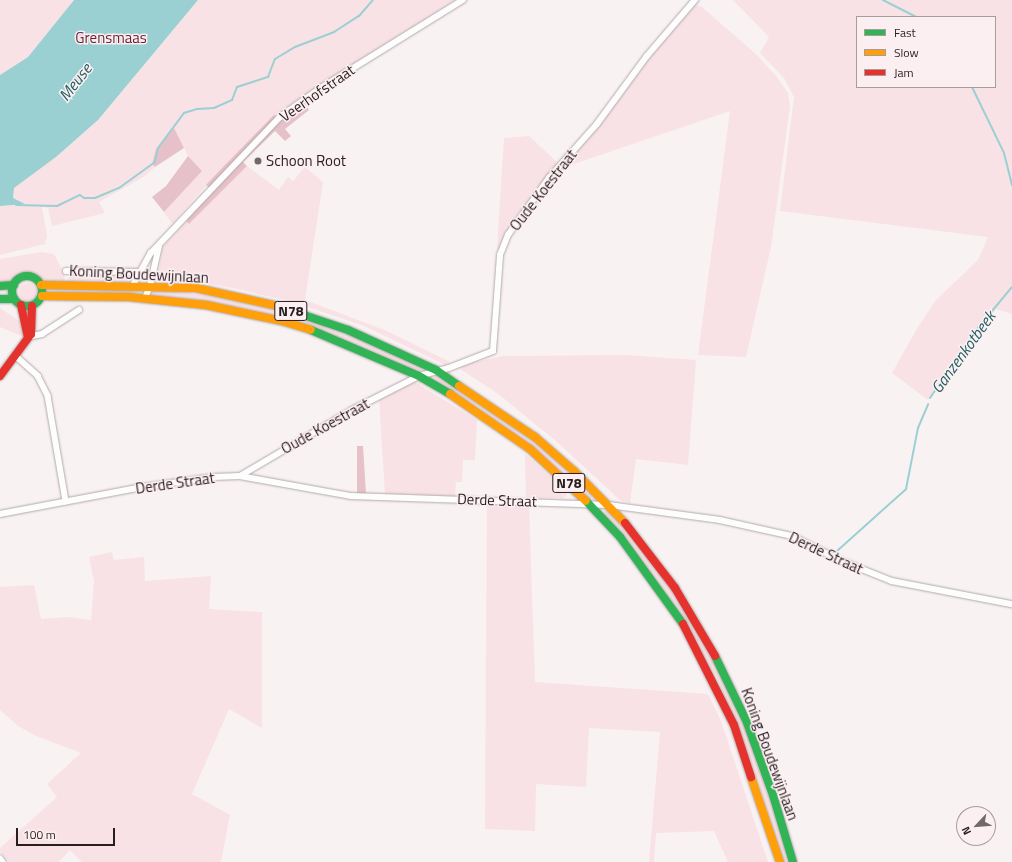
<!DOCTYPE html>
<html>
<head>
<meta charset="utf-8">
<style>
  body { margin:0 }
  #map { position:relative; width:1012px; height:862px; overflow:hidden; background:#f9f2f3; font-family:"Titillium Web",sans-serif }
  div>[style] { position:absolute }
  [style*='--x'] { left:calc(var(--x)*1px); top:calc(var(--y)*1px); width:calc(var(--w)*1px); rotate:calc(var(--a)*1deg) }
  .green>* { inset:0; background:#f8e2e6 }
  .round { border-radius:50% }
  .forest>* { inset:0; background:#e7c1c9 }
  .water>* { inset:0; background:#9bd0d3 }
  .stream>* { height:2px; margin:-1px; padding:0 1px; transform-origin:1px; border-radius:1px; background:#9bd0d3 }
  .roads { filter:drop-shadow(0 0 1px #b2a9aa) drop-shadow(0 0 1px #b2a9aa) }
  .street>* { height:5.5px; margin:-2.75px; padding:0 2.75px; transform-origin:2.75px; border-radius:2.75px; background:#fefdfd }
  .fast>* { height:8px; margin:-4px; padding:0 4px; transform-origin:4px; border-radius:4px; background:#30b455 }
  .fast>.ring { margin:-4px; padding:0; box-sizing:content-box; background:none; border:8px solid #30b455; border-radius:50% }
  .slow>* { height:8px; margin:-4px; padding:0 4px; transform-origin:4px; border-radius:4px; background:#ff9f0a }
  .jam>* { height:8px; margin:-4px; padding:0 4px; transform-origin:4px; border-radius:4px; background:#e5322d }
  .dots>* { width:11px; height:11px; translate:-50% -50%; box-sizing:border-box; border:2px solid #fceff1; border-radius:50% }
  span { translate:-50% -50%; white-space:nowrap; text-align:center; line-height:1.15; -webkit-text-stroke:3px #fceff1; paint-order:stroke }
  .shield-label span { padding:1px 3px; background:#fceff1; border:1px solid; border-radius:3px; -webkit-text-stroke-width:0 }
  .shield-label { font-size:14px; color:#281d1f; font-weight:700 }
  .park-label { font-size:15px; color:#6a1f37 }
  .street-label { font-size:15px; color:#281d1f }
  .poi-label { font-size:15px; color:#281d1f }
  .left { translate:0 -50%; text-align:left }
  .water-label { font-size:16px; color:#1e6063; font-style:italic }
  .legend { position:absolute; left:856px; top:16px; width:140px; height:72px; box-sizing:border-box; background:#fceff1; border:1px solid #a79b9d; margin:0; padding:5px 7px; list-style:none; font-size:12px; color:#281d1f }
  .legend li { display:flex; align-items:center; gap:8px; height:20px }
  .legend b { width:20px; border:1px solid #a79b9d }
  .north { position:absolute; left:956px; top:806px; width:40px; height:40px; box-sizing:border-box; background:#fceff1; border:1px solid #a79b9d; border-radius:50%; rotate:244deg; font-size:11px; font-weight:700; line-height:16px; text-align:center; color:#281d1f }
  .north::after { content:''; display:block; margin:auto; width:14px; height:18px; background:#716869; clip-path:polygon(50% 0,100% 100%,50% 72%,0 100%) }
  .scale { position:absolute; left:16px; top:828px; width:99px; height:18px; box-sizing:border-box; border:2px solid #281d1f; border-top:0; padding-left:5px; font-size:12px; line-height:14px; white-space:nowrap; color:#281d1f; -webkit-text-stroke:3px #fceff1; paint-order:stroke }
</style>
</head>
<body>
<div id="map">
  <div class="green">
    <i style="clip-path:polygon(0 0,74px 0,28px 57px,0 75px)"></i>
    <i style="clip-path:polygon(198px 0,455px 0,277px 113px,219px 171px,172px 224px,164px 212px,202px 171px,188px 156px,174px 128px,155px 154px,152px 163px,155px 167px,145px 176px,99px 202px,105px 213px,52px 226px,48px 208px,42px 207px,47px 236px,45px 244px,0 255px,0 206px,23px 204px,13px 198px,14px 188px,56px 157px,98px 120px)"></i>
    <i style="clip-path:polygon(evenodd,733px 0,1012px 0,1012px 314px,996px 309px,928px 400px,892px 373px,918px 327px,936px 300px,978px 260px,988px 237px,780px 211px,794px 97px,784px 78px,760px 53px,769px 37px,733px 0,857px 17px,995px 17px,995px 87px,857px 87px,857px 17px)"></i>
    <i style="clip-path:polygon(695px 4px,702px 7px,757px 55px,776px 76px,788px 93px,790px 106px,771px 247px,746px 357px,698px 355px,730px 111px,562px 168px,600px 125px,656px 49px)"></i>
    <i style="clip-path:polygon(529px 136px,559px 164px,526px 205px,505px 235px,499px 249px,497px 249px,504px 138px)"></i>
    <i style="clip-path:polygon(247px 166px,279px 190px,288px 177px,293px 181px,305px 167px,323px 182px,305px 300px,387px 331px,450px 362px,445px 365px,364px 326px,293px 302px,233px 288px,168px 277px,158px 273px,163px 247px,186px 221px,189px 224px)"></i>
    <i style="clip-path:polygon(41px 252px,54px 254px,64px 273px,65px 282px,47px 282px,36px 275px,26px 273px,0 285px,0 259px)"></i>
    <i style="clip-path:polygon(70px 273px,131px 274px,132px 277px,129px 282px,68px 282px)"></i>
    <i class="round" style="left:19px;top:283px;width:18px;height:18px"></i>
    <i style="clip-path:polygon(153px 289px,204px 295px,283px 312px,369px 342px,422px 369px,418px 372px,365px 347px,306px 324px,240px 307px,152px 295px,151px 293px)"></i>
    <i style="clip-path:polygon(0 308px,21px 322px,24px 337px,0 327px)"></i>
    <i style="clip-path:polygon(625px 355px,696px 360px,688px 465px,636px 459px,630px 503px,620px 500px,556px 441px,497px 393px,460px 369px,461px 365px,503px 356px)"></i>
    <i style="clip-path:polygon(438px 375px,490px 408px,547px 451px,593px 497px,589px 498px,526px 442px,480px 408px,435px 381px,434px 377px)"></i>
    <i style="clip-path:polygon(415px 382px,477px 420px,475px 460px,463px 460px,462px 482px,456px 482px,455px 497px,385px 494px,379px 398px)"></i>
    <i style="clip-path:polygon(525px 454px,566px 490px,567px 495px,563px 498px,526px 498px)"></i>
    <i style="clip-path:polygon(487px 503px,529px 504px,535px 682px,708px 694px,721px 721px,768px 862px,728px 862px,714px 831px,656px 833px,654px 862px,649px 862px,660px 732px,589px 728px,586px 787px,536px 784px,535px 831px,485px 829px)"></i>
    <i style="clip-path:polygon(609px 510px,675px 595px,702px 637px,749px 737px,789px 862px,783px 862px,754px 768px,718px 680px,693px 634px,662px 586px,604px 514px,605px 511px)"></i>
    <i style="clip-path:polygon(112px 552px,114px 560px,144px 557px,145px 581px,211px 576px,209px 609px,262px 612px,262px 728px,229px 709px,192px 794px,230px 815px,221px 862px,82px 862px,70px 850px,59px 862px,9px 862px,0 851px,0 848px,57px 797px,47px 784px,81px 753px,34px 735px,18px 726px,0 710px,0 587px,34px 585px,41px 619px,68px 617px,91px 620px,94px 581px,89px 557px)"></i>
  </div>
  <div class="forest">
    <i style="clip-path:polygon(304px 103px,309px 110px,285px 129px,291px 136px,285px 141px,275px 131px,243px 162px,247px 166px,189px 224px,186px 221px,213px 191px,206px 185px,219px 171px,274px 115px,280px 121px)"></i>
    <i style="clip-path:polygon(174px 128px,184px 148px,155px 167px,152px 164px,156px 149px)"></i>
    <i style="clip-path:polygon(188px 156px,202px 171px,164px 212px,152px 197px,166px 186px)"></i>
    <i style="clip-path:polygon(357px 446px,363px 446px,366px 494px,357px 493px)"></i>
  </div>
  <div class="water">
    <i style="clip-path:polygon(74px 0,198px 0,98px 120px,56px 157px,14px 188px,13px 198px,25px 204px,0 206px,0 75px,28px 57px)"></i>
  </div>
  <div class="stream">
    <i style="--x:883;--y:0;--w:38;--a:27"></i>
    <i style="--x:972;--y:87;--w:73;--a:64.1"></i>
    <i style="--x:1004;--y:153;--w:33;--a:76"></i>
    <i style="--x:16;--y:205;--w:41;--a:1.4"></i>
    <i style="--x:57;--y:206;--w:25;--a:-26"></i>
    <i style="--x:80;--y:195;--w:5;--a:37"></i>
    <i style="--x:84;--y:198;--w:11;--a:0"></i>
    <i style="--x:95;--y:198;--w:26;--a:-23"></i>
    <i style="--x:119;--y:188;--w:44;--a:-35.8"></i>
    <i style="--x:155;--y:162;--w:14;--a:-78"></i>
    <i style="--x:158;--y:148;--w:44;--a:-53.4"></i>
    <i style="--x:184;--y:113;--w:14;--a:-17"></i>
    <i style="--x:197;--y:109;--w:17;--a:-3"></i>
    <i style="--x:214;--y:108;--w:20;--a:-24"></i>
    <i style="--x:232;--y:100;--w:14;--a:-69"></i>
    <i style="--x:237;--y:87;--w:33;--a:-18"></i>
    <i style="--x:268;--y:77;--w:19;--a:-69"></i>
    <i style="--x:275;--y:59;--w:23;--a:-31"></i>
    <i style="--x:295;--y:47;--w:42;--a:-21"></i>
    <i style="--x:334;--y:32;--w:30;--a:-33"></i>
    <i style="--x:359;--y:16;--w:21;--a:-49"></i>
    <i style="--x:930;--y:398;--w:85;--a:-55.6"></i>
    <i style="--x:978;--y:328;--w:53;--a:-50.3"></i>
    <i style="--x:837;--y:551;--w:93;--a:-41.9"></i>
    <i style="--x:906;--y:489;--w:62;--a:-78.9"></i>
    <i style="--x:918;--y:428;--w:26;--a:-67"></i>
  </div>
  <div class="roads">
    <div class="street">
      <i style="--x:66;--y:271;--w:75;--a:0.8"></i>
      <i style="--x:133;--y:285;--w:37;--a:-61"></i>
      <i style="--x:151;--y:253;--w:187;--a:-46.5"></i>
      <i style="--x:280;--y:117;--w:50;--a:-35.3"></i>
      <i style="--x:321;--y:88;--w:167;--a:-31.8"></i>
      <i style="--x:145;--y:298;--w:13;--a:-67"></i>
      <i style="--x:150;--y:286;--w:41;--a:-77.3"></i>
      <i style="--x:28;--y:337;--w:14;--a:-12"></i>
      <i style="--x:42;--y:334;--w:44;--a:-33"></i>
      <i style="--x:16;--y:356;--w:30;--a:42"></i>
      <i style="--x:38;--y:376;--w:22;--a:63"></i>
      <i style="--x:48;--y:396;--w:107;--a:80.3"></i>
      <i style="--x:240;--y:476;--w:130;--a:-30.5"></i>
      <i style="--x:352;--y:410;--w:75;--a:-26.9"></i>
      <i style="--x:419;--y:376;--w:31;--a:-15"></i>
      <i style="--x:449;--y:368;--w:47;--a:-21.1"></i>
      <i style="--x:493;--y:351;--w:96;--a:-85.8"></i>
      <i style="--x:500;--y:255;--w:22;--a:-68"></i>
      <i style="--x:508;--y:235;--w:70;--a:-54.3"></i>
      <i style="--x:549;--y:178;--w:72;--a:-48.4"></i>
      <i style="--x:597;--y:124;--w:84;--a:-53.7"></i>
      <i style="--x:647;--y:56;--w:74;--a:-49.4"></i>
      <i style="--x:0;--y:514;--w:146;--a:-10.7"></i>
      <i style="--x:143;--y:487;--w:71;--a:-8.1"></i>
      <i style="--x:213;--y:477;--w:27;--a:-2"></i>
      <i style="--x:240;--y:476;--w:113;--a:10.2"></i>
      <i style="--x:351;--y:496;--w:258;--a:2"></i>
      <i style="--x:609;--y:505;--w:112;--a:7.7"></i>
      <i style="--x:720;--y:520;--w:74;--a:12.5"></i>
      <i style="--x:792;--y:536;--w:56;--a:26.6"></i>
      <i style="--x:842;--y:561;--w:54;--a:21.8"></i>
      <i style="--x:892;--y:581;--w:122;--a:10.9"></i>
      <i style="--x:0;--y:858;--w:5;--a:53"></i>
    </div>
    <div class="fast">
      <i class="ring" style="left:12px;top:276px;width:22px;height:22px"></i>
      <i style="--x:0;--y:286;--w:14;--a:-4"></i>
      <i style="--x:0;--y:299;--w:14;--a:0"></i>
      <i style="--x:277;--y:306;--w:75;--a:18.7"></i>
      <i style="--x:348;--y:330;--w:97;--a:24.4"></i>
      <i style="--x:436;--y:370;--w:28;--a:35"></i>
      <i style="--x:311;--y:330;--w:117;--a:23.1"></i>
      <i style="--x:419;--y:376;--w:36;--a:30"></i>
      <i style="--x:586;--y:501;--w:50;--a:46.6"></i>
      <i style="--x:620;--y:537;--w:107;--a:54.1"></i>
      <i style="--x:715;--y:656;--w:71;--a:64.2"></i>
      <i style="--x:746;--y:720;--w:80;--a:70.2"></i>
      <i style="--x:773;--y:795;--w:70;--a:73.4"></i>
    </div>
    <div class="slow">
      <i style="--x:41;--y:285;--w:155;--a:1.1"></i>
      <i style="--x:196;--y:288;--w:83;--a:12.5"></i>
      <i style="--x:42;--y:296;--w:87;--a:0.7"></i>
      <i style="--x:129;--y:297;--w:77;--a:5.9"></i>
      <i style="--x:206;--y:305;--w:78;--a:11.9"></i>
      <i style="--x:282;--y:321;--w:30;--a:17"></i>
      <i style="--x:459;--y:386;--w:92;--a:33.9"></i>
      <i style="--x:535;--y:437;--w:52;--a:41.1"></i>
      <i style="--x:574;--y:471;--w:73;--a:45.6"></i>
      <i style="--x:450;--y:394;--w:97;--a:34.5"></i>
      <i style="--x:530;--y:449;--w:76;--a:42.9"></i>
      <i style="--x:751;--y:777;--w:90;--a:71.2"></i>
    </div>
    <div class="jam">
      <i style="--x:21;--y:305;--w:33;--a:78"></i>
      <i style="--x:0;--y:376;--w:52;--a:-53.6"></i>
      <i style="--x:31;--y:334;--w:28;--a:-88"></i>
      <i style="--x:625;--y:523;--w:82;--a:52.4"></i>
      <i style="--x:675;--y:588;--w:79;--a:59.5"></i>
      <i style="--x:683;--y:624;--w:113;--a:63.2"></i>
      <i style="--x:734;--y:725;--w:55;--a:71.9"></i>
    </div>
  </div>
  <div class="dots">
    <i style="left:258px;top:161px;background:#716869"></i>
  </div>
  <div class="shield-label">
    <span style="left:291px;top:311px">N78</span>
    <span style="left:569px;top:483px">N78</span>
  </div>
  <div class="park-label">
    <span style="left:111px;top:38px">Grensmaas</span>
  </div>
  <div class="street-label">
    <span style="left:317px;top:93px;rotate:-35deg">Veerhofstraat</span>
    <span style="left:543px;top:190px;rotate:-52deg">Oude Koestraat</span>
    <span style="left:139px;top:274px;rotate:3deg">Koning Boudewijnlaan</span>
    <span style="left:325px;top:426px;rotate:-29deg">Oude Koestraat</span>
    <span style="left:175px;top:483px;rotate:-8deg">Derde Straat</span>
    <span style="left:497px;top:500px;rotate:2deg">Derde Straat</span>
    <span style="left:826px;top:553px;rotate:25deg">Derde Straat</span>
    <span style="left:770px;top:754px;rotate:70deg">Koning Boudewijnlaan</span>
  </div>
  <div class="poi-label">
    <span class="left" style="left:266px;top:161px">Schoon Root</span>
  </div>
  <div class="water-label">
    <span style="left:75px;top:82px;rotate:-52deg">Meuse</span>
    <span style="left:963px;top:352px;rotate:-54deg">Ganzenkotbeek</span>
  </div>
  <ul class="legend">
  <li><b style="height:5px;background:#30b455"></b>Fast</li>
  <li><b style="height:5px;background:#ff9f0a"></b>Slow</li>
  <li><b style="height:5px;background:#e5322d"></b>Jam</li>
  </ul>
  <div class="north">N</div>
  <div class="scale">100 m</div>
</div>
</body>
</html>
